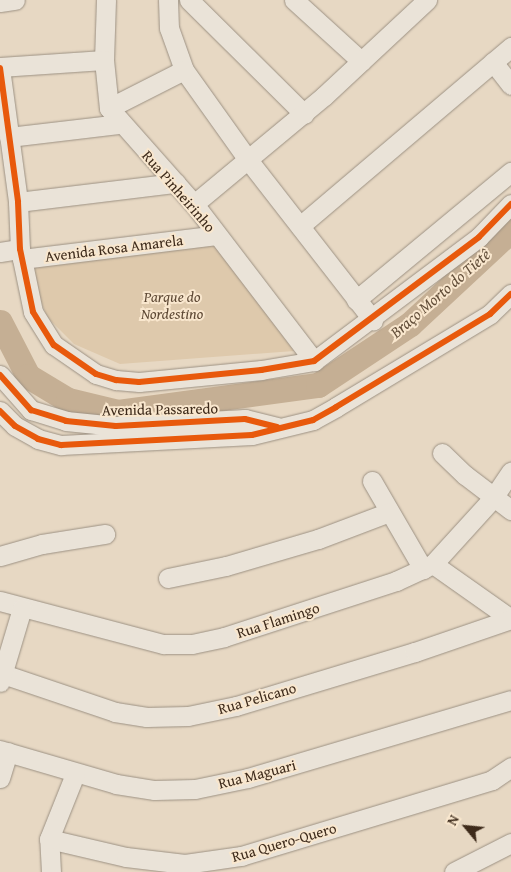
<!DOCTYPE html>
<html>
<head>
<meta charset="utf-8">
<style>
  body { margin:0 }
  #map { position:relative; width:511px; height:872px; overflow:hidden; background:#e7d8c3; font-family:"Gentium Book Plus",serif }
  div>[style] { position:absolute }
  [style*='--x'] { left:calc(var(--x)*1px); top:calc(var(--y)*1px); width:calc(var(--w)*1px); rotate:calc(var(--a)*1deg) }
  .green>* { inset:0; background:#dec9ac }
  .river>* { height:25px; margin:-12.5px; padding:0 12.5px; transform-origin:12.5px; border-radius:12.5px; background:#c5af94 }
  .roads { filter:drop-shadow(0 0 1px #9c9183) drop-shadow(0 0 1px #9c9183) }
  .minor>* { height:19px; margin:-9.5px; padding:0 9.5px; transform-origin:9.5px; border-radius:9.5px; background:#eae3d8 }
  .cycleway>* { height:6px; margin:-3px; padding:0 3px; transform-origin:3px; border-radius:3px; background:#e8590c }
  span { translate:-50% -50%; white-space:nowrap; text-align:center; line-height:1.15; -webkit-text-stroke:4px #f9e7ce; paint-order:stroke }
  .street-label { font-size:15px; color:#3e2b1b }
  .park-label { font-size:15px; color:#5d4834; font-style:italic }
  .water-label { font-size:16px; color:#624e39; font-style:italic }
  .north { position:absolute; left:441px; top:802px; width:50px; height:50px; -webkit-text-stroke:4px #f9e7ce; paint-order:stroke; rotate:298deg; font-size:14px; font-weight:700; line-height:20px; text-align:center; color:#3e2b1b }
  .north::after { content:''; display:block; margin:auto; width:18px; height:22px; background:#3e2b1b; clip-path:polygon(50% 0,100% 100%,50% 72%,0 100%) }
</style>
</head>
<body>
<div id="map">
  <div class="green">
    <i style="clip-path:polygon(214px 243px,294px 351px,120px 364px,74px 344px,47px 317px,32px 278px,32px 264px)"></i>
  </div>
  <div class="river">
    <i style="--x:0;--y:322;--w:61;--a:62.6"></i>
    <i style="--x:28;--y:376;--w:47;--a:31"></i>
    <i style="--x:68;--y:400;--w:51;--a:13.5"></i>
    <i style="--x:118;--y:412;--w:202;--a:-7.7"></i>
    <i style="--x:318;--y:385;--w:110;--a:-33.5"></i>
    <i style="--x:410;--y:324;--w:138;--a:-42.9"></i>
  </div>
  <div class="roads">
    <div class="minor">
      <i style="--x:106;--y:0;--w:60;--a:91.9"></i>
      <i style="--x:104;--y:60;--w:48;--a:84.1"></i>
      <i style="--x:109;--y:108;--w:128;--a:48.5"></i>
      <i style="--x:194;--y:204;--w:198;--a:52.6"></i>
      <i style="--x:168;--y:0;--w:28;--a:88"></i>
      <i style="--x:169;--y:28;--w:45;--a:70.3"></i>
      <i style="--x:184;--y:70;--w:112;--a:54.5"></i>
      <i style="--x:249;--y:161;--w:202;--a:52.1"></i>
      <i style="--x:189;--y:0;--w:162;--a:44.7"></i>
      <i style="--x:294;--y:0;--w:91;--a:42.3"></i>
      <i style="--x:0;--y:2;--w:15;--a:-8"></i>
      <i style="--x:493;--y:62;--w:29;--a:52"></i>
      <i style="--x:0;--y:67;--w:104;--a:-3.9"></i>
      <i style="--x:0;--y:68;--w:135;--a:82.3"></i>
      <i style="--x:18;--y:202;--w:47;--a:87.6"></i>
      <i style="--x:20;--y:249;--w:64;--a:78.3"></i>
      <i style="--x:33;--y:312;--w:39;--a:58"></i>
      <i style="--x:54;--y:345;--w:51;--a:34.6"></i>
      <i style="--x:96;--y:374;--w:21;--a:17"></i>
      <i style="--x:116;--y:380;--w:23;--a:5"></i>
      <i style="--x:139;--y:382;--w:123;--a:-5.6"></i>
      <i style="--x:261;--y:370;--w:54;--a:-9.6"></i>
      <i style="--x:314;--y:361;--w:206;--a:-36.9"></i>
      <i style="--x:479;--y:237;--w:46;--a:-45.9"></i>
      <i style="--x:109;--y:108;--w:84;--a:-26.9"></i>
      <i style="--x:9;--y:137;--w:112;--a:-6.7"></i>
      <i style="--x:18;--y:202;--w:159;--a:-6.9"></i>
      <i style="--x:194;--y:204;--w:169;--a:-39.7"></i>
      <i style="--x:324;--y:96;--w:141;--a:-43"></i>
      <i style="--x:300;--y:226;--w:277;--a:-40.3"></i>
      <i style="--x:0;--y:252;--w:20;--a:-9"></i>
      <i style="--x:22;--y:259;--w:196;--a:-7"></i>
      <i style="--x:356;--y:300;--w:201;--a:-39.6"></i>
      <i style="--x:0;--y:375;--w:47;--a:48.5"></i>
      <i style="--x:31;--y:410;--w:37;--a:17"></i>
      <i style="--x:66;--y:421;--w:50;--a:5.7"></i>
      <i style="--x:116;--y:426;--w:129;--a:-3.1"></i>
      <i style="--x:245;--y:419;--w:33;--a:14"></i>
      <i style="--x:0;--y:411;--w:21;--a:45"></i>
      <i style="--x:15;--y:426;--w:26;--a:29"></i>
      <i style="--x:38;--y:439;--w:24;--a:15"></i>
      <i style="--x:61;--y:445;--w:191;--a:-3"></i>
      <i style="--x:252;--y:435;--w:63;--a:-13.8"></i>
      <i style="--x:313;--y:420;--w:26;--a:-29"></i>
      <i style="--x:336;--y:407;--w:180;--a:-31.1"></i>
      <i style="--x:490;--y:314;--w:29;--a:-44"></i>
      <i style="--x:442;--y:453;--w:32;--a:44"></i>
      <i style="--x:465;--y:475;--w:58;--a:37.3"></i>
      <i style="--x:372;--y:481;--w:102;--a:59.9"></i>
      <i style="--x:0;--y:556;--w:44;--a:-15.9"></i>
      <i style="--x:42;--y:544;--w:64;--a:-9"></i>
      <i style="--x:433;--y:564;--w:95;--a:35.2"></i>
      <i style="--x:168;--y:578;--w:59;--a:-11.7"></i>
      <i style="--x:226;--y:566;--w:96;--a:-16.4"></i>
      <i style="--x:318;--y:539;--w:76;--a:-20.8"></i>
      <i style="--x:0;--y:601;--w:169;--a:14.8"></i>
      <i style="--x:163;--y:644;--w:29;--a:0"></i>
      <i style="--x:192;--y:644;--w:33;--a:-12"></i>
      <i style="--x:224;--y:637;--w:181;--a:-18"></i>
      <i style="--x:396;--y:581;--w:41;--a:-24.7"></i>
      <i style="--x:433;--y:564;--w:89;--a:-47.7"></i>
      <i style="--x:493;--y:498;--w:32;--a:-56"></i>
      <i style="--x:0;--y:673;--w:121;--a:18.7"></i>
      <i style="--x:115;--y:712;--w:32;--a:9"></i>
      <i style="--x:147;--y:717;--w:41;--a:-1.4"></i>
      <i style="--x:188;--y:716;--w:49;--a:-11.8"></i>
      <i style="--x:236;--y:706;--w:187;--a:-16.8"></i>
      <i style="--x:415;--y:652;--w:102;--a:-19"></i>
      <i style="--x:0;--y:682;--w:77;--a:-73.4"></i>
      <i style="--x:0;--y:750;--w:121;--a:16.3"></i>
      <i style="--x:116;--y:784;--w:39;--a:9"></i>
      <i style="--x:155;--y:790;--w:40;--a:-1.4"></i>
      <i style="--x:195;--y:789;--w:54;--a:-11.7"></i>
      <i style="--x:248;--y:778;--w:274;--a:-16.5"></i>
      <i style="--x:0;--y:778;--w:27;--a:-73"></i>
      <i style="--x:49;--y:839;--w:79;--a:13.2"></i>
      <i style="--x:126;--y:857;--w:59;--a:6.8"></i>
      <i style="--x:185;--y:864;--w:57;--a:-8.1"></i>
      <i style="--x:241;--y:856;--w:262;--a:-16.8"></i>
      <i style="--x:492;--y:780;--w:23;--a:-34"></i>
      <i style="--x:51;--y:872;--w:33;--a:-93"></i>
      <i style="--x:49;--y:839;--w:70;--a:-68.2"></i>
      <i style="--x:454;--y:872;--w:64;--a:-27"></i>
    </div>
  </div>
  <div class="cycleway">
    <i style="--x:0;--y:68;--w:135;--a:82.3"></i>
    <i style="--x:18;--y:202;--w:47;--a:87.6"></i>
    <i style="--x:20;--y:249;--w:64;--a:78.3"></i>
    <i style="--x:33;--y:312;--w:39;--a:58"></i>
    <i style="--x:54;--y:345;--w:51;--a:34.6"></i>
    <i style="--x:96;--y:374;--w:21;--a:17"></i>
    <i style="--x:116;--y:380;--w:23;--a:5"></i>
    <i style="--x:139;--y:382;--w:123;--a:-5.6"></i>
    <i style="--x:261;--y:370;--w:54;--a:-9.6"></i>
    <i style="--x:314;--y:361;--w:206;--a:-36.9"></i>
    <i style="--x:479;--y:237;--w:46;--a:-45.9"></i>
    <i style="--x:0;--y:375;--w:47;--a:48.5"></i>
    <i style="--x:31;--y:410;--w:37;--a:17"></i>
    <i style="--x:66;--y:421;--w:50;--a:5.7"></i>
    <i style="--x:116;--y:426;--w:129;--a:-3.1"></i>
    <i style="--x:245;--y:419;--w:33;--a:14"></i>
    <i style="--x:0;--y:411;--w:21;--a:45"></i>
    <i style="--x:15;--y:426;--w:26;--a:29"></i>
    <i style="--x:38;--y:439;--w:24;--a:15"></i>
    <i style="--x:61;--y:445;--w:191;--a:-3"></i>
    <i style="--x:252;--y:435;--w:63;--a:-13.8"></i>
    <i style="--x:313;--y:420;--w:26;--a:-29"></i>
    <i style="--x:336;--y:407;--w:180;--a:-31.1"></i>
    <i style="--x:490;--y:314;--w:29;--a:-44"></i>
  </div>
  <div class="street-label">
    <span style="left:179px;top:191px;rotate:49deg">Rua Pinheirinho</span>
    <span style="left:114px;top:248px;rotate:-7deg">Avenida Rosa Amarela</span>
    <span style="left:160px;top:409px;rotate:-1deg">Avenida Passaredo</span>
    <span style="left:278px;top:620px;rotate:-18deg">Rua Flamingo</span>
    <span style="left:257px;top:698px;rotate:-16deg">Rua Pelicano</span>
    <span style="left:257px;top:774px;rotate:-14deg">Rua Maguari</span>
    <span style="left:284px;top:842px;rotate:-16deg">Rua Quero-Quero</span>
  </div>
  <div class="park-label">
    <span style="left:172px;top:305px">Parque do<br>Nordestino</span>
  </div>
  <div class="water-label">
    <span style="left:440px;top:293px;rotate:-41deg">Braço Morto do Tietê</span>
  </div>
  <div class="north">N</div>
</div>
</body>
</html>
